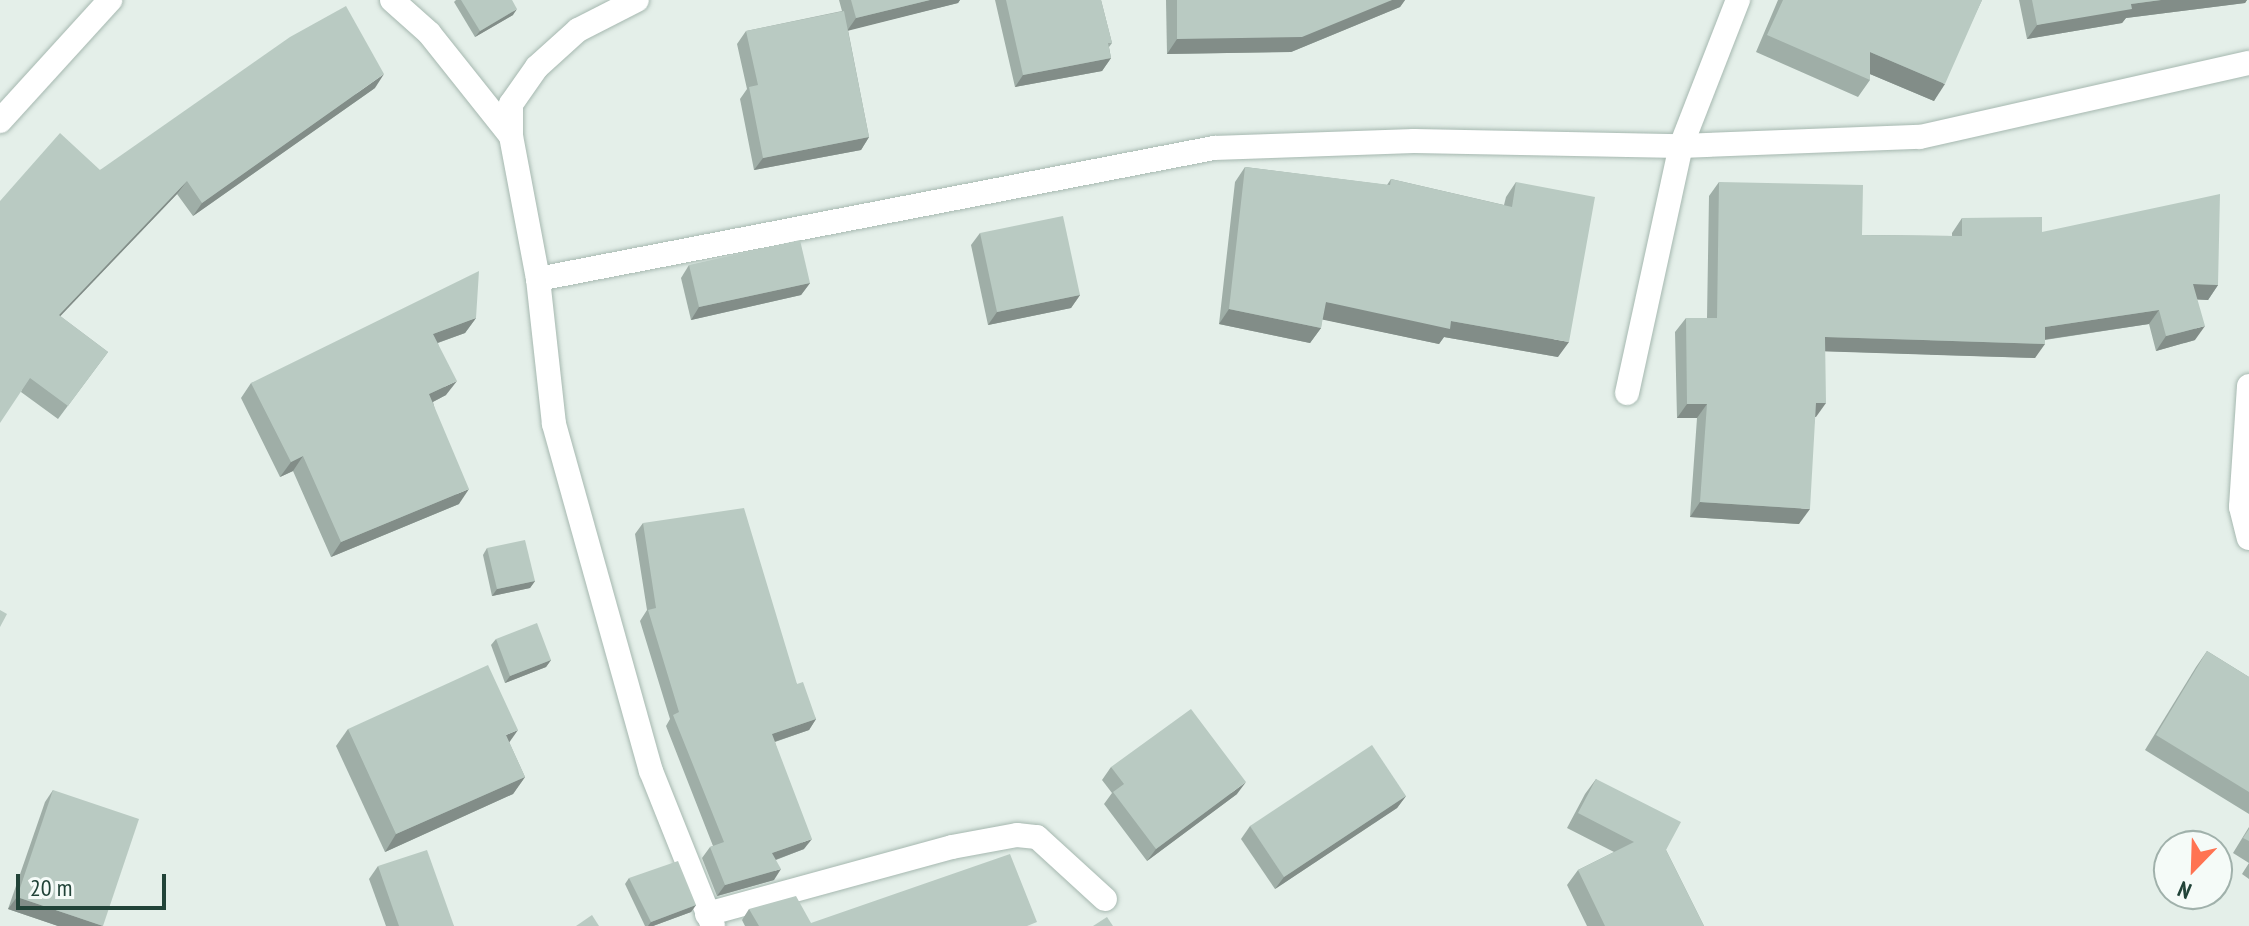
<!DOCTYPE html>
<html>
<head>
<meta charset="utf-8">
<style>
  body { margin:0 }
  #map { position:relative; width:2249px; height:926px; overflow:hidden; background:#e4efe9; font-family:"PT Sans Narrow",sans-serif }
  div>[style] { position:absolute }
  [style*='--x'] { left:calc(var(--x)*1px); top:calc(var(--y)*1px); width:calc(var(--w)*1px); rotate:calc(var(--a)*1deg) }
  .roads { filter:drop-shadow(0 0 2px #a6b8b0) drop-shadow(0 0 2px #a6b8b0) }
  .minor>* { height:24px; margin:-12px; padding:0 12px; transform-origin:12px; border-radius:12px; background:#fff }
  .wall>* { inset:0; background:#9faea7 }
  .shaded-wall>* { inset:0; background:#828d88 }
  .building>* { inset:0; background:#b9cac2 }
  span { translate:-50% -50%; white-space:nowrap; text-align:center; line-height:1.15; -webkit-text-stroke:8px #f5fbf8; paint-order:stroke }
  .north { position:absolute; left:2153px; top:830px; width:80px; height:80px; box-sizing:border-box; background:#f5fbf8; border:2px solid #a0b1ab; border-radius:50%; rotate:203deg; font-size:22px; font-weight:700; line-height:32px; text-align:center; color:#214338 }
  .north::after { content:''; display:block; margin:auto; width:28px; height:36px; background:#ff7352; clip-path:polygon(50% 0,100% 100%,50% 72%,0 100%) }
  .scale { position:absolute; left:16px; top:874px; width:150px; height:36px; box-sizing:border-box; border:4px solid #214338; border-top:0; padding-left:10px; font-size:24px; line-height:28px; white-space:nowrap; color:#214338; -webkit-text-stroke:6px #f5fbf8; paint-order:stroke }
</style>
</head>
<body>
<div id="map">
  <div class="roads">
    <div class="minor">
      <i style="--x:392;--y:0;--w:50;--a:41.7"></i>
      <i style="--x:429;--y:33;--w:132;--a:51.5"></i>
      <i style="--x:511;--y:136;--w:146;--a:79.3"></i>
      <i style="--x:538;--y:279;--w:146;--a:83.7"></i>
      <i style="--x:554;--y:424;--w:360;--a:74.4"></i>
      <i style="--x:651;--y:771;--w:167;--a:68.2"></i>
      <i style="--x:0;--y:121;--w:164;--a:-47.7"></i>
      <i style="--x:511;--y:136;--w:32;--a:-90"></i>
      <i style="--x:511;--y:104;--w:45;--a:-54.9"></i>
      <i style="--x:537;--y:67;--w:55;--a:-42.1"></i>
      <i style="--x:578;--y:30;--w:66;--a:-27"></i>
      <i style="--x:538;--y:279;--w:689;--a:-10.97"></i>
      <i style="--x:1214;--y:148;--w:200;--a:-2"></i>
      <i style="--x:1414;--y:141;--w:267;--a:1.1"></i>
      <i style="--x:1681;--y:146;--w:239;--a:-2.2"></i>
      <i style="--x:1920;--y:137;--w:337;--a:-12.7"></i>
      <i style="--x:2249;--y:386;--w:121;--a:93.8"></i>
      <i style="--x:2241;--y:507;--w:32;--a:76"></i>
      <i style="--x:1627;--y:393;--w:253;--a:-77.7"></i>
      <i style="--x:1681;--y:146;--w:157;--a:-68.7"></i>
      <i style="--x:707;--y:914;--w:254;--a:-15.3"></i>
      <i style="--x:952;--y:847;--w:66;--a:-10.5"></i>
      <i style="--x:1017;--y:835;--w:20;--a:6"></i>
      <i style="--x:1037;--y:837;--w:92;--a:42.4"></i>
    </div>
  </div>
  <div class="wall">
    <i style="clip-path:polygon(456px 0,512px 0,513px 15px,475px 37px,454px 2px)"></i>
    <i style="clip-path:polygon(839px 0,960px 0,958px 3px,848px 30px,869px 137px,861px 150px,754px 170px,740px 99px,747px 89px,737px 44px,746px 31px,842px 11px)"></i>
    <i style="clip-path:polygon(995px 0,1101px 0,1112px 43px,1109px 47px,1111px 58px,1102px 71px,1015px 87px)"></i>
    <i style="clip-path:polygon(1166px 0,1405px 0,1400px 7px,1291px 52px,1167px 54px)"></i>
    <i style="clip-path:polygon(1778px 0,1982px 0,1934px 101px,1870px 74px,1870px 80px,1858px 97px,1756px 52px)"></i>
    <i style="clip-path:polygon(2019px 0,2247px 0,2245px 3px,2126px 18px,2122px 23px,2027px 39px)"></i>
    <i style="clip-path:polygon(375px 88px,193px 216px,177px 194px,60px 316px,108px 352px,58px 419px,21px 392px,100px 170px)"></i>
    <i style="clip-path:polygon(1245px 167px,1387px 185px,1391px 179px,1504px 205px,1506px 197px,1516px 182px,1558px 357px,1444px 337px,1439px 344px,1322px 319px,1321px 328px,1310px 343px,1219px 324px,1235px 182px)"></i>
    <i style="clip-path:polygon(1719px 182px,1862px 235px,1952px 236px,1952px 233px,1962px 218px,2042px 232px,2218px 285px,2208px 300px,2197px 299px,2195px 340px,2156px 351px,2149px 324px,2045px 340px,2035px 358px,1825px 351px,1799px 524px,1690px 517px,1697px 418px,1677px 418px,1675px 332px,1686px 318px,1707px 318px,1709px 196px)"></i>
    <i style="clip-path:polygon(980px 233px,1080px 295px,1071px 308px,988px 325px,971px 245px)"></i>
    <i style="clip-path:polygon(689px 265px,810px 283px,801px 295px,691px 320px,681px 278px)"></i>
    <i style="clip-path:polygon(476px 318px,465px 333px,438px 343px,446px 395px,433px 402px,459px 504px,331px 557px,293px 471px,280px 477px,241px 398px,251px 383px)"></i>
    <i style="clip-path:polygon(643px 523px,797px 684px,816px 719px,809px 730px,775px 742px,804px 849px,776px 860px,774px 880px,717px 896px,702px 858px,710px 847px,713px 846px,666px 726px,670px 719px,640px 621px,647px 610px,635px 534px)"></i>
    <i style="clip-path:polygon(487px 548px,535px 581px,530px 588px,492px 596px,483px 555px)"></i>
    <i style="clip-path:polygon(496px 639px,551px 660px,546px 667px,505px 683px,491px 645px)"></i>
    <i style="clip-path:polygon(2207px 651px,2249px 677px,2249px 814px,2145px 750px,2196px 667px)"></i>
    <i style="clip-path:polygon(348px 729px,509px 742px,525px 777px,513px 794px,385px 852px,336px 746px)"></i>
    <i style="clip-path:polygon(1111px 767px,1237px 794px,1147px 861px,1104px 804px,1112px 793px,1102px 780px)"></i>
    <i style="clip-path:polygon(1596px 779px,1666px 850px,1704px 926px,1587px 926px,1567px 885px,1578px 870px,1614px 852px,1567px 828px,1585px 794px)"></i>
    <i style="clip-path:polygon(53px 790px,103px 926px,58px 926px,8px 909px,45px 802px)"></i>
    <i style="clip-path:polygon(1406px 796px,1397px 808px,1275px 889px,1241px 839px,1250px 826px)"></i>
    <i style="clip-path:polygon(2249px 827px,2249px 879px,2242px 874px,2249px 863px,2233px 853px)"></i>
    <i style="clip-path:polygon(378px 866px,454px 926px,386px 926px,369px 879px)"></i>
    <i style="clip-path:polygon(629px 878px,696px 905px,691px 912px,653px 926px,645px 926px,625px 884px)"></i>
    <i style="clip-path:polygon(749px 909px,811px 923px,1035px 926px,745px 926px,742px 920px)"></i>
  </div>
  <div class="shaded-wall">
    <i style="clip-path:polygon(930px 0,960px 0,958px 3px,847px 31px,856px 18px)"></i>
    <i style="clip-path:polygon(1392px 0,1405px 0,1400px 7px,1291px 52px,1167px 54px,1177px 39px)"></i>
    <i style="clip-path:polygon(2161px 0,2247px 0,2245px 3px,2126px 18px,2122px 23px,2027px 39px,2037px 25px,2131px 4px)"></i>
    <i style="clip-path:polygon(517px 9px,513px 15px,475px 37px,480px 31px)"></i>
    <i style="clip-path:polygon(1870px 52px,1945px 84px,1934px 101px,1858px 69px)"></i>
    <i style="clip-path:polygon(1111px 58px,1102px 71px,1015px 87px,1023px 75px)"></i>
    <i style="clip-path:polygon(384px 74px,375px 88px,193px 216px,202px 203px)"></i>
    <i style="clip-path:polygon(869px 137px,861px 150px,754px 170px,763px 158px)"></i>
    <i style="clip-path:polygon(187px 181px,177px 194px,49px 328px,59px 315px)"></i>
    <i style="clip-path:polygon(810px 283px,801px 295px,691px 320px,699px 307px)"></i>
    <i style="clip-path:polygon(2193px 284px,2218px 285px,2208px 300px,2183px 299px)"></i>
    <i style="clip-path:polygon(1080px 295px,1071px 308px,988px 325px,997px 312px)"></i>
    <i style="clip-path:polygon(1326px 302px,1451px 321px,1569px 342px,1558px 357px,1444px 337px,1439px 344px,1315px 318px)"></i>
    <i style="clip-path:polygon(1229px 309px,1321px 328px,1310px 343px,1219px 324px)"></i>
    <i style="clip-path:polygon(2159px 310px,2149px 324px,2035px 341px,2045px 327px)"></i>
    <i style="clip-path:polygon(476px 318px,465px 333px,423px 348px,433px 334px)"></i>
    <i style="clip-path:polygon(2205px 326px,2195px 340px,2156px 351px,2166px 336px)"></i>
    <i style="clip-path:polygon(1825px 337px,2045px 344px,2035px 358px,1814px 351px)"></i>
    <i style="clip-path:polygon(457px 381px,446px 395px,419px 409px,429px 394px)"></i>
    <i style="clip-path:polygon(1816px 403px,1826px 403px,1816px 417px,1805px 417px)"></i>
    <i style="clip-path:polygon(1687px 404px,1707px 404px,1697px 418px,1677px 418px)"></i>
    <i style="clip-path:polygon(303px 456px,293px 471px,280px 477px,291px 462px)"></i>
    <i style="clip-path:polygon(469px 489px,459px 504px,331px 557px,341px 542px)"></i>
    <i style="clip-path:polygon(1700px 502px,1810px 509px,1799px 524px,1690px 517px)"></i>
    <i style="clip-path:polygon(535px 581px,530px 588px,492px 596px,497px 589px)"></i>
    <i style="clip-path:polygon(551px 660px,546px 667px,505px 683px,510px 676px)"></i>
    <i style="clip-path:polygon(816px 719px,809px 730px,765px 745px,772px 734px)"></i>
    <i style="clip-path:polygon(518px 730px,506px 747px,506px 735px)"></i>
    <i style="clip-path:polygon(525px 777px,513px 794px,385px 852px,396px 834px)"></i>
    <i style="clip-path:polygon(1246px 782px,1237px 794px,1147px 861px,1156px 849px)"></i>
    <i style="clip-path:polygon(1406px 796px,1397px 808px,1275px 889px,1284px 877px)"></i>
    <i style="clip-path:polygon(812px 839px,804px 849px,764px 864px,772px 853px)"></i>
    <i style="clip-path:polygon(781px 869px,774px 880px,717px 896px,725px 885px)"></i>
    <i style="clip-path:polygon(17px 897px,103px 926px,58px 926px,8px 909px)"></i>
    <i style="clip-path:polygon(696px 905px,691px 912px,653px 926px,648px 926px,651px 922px)"></i>
  </div>
  <div class="building">
    <i style="clip-path:polygon(461px 0,512px 0,517px 9px,480px 31px)"></i>
    <i style="clip-path:polygon(851px 0,930px 0,856px 18px)"></i>
    <i style="clip-path:polygon(1006px 0,1101px 0,1112px 43px,1108px 43px,1111px 58px,1023px 75px)"></i>
    <i style="clip-path:polygon(1177px 0,1392px 0,1302px 37px,1177px 39px)"></i>
    <i style="clip-path:polygon(1783px 0,1982px 0,1945px 84px,1870px 52px,1870px 80px,1767px 35px)"></i>
    <i style="clip-path:polygon(2032px 0,2161px 0,2131px 4px,2132px 9px,2037px 25px)"></i>
    <i style="clip-path:polygon(346px 6px,384px 74px,202px 203px,187px 181px,59px 315px,108px 352px,68px 406px,30px 378px,0 423px,0 201px,60px 133px,100px 170px,290px 37px)"></i>
    <i style="clip-path:polygon(844px 11px,869px 137px,763px 158px,749px 87px,758px 85px,746px 31px)"></i>
    <i style="clip-path:polygon(1245px 167px,1390px 185px,1391px 179px,1512px 207px,1516px 182px,1595px 197px,1569px 342px,1451px 321px,1450px 329px,1326px 302px,1321px 328px,1229px 309px)"></i>
    <i style="clip-path:polygon(1719px 182px,1863px 185px,1862px 235px,1962px 236px,1962px 218px,2042px 217px,2042px 232px,2220px 194px,2218px 285px,2193px 284px,2205px 326px,2166px 336px,2159px 310px,2045px 327px,2045px 344px,1825px 337px,1826px 403px,1816px 403px,1810px 509px,1700px 502px,1707px 404px,1687px 404px,1686px 318px,1717px 318px)"></i>
    <i style="clip-path:polygon(1063px 216px,1080px 295px,997px 312px,980px 233px)"></i>
    <i style="clip-path:polygon(800px 240px,810px 283px,699px 307px,689px 265px)"></i>
    <i style="clip-path:polygon(479px 271px,476px 318px,433px 334px,457px 381px,429px 394px,469px 489px,341px 542px,303px 456px,291px 462px,251px 383px)"></i>
    <i style="clip-path:polygon(744px 508px,797px 684px,803px 682px,816px 719px,772px 734px,812px 839px,772px 853px,781px 869px,725px 885px,710px 847px,724px 842px,673px 715px,679px 712px,648px 610px,656px 608px,643px 523px)"></i>
    <i style="clip-path:polygon(525px 540px,535px 581px,497px 589px,487px 548px)"></i>
    <i style="clip-path:polygon(0 610px,7px 614px,0 627px)"></i>
    <i style="clip-path:polygon(537px 623px,551px 660px,510px 676px,496px 639px)"></i>
    <i style="clip-path:polygon(2207px 651px,2249px 677px,2249px 792px,2156px 735px)"></i>
    <i style="clip-path:polygon(488px 665px,518px 730px,506px 735px,525px 777px,396px 834px,348px 729px)"></i>
    <i style="clip-path:polygon(1191px 709px,1246px 782px,1156px 849px,1113px 792px,1124px 784px,1111px 767px)"></i>
    <i style="clip-path:polygon(1372px 745px,1406px 796px,1284px 877px,1250px 826px)"></i>
    <i style="clip-path:polygon(1596px 779px,1681px 822px,1666px 850px,1704px 926px,1605px 926px,1578px 870px,1634px 842px,1578px 813px)"></i>
    <i style="clip-path:polygon(53px 790px,139px 819px,103px 926px,17px 897px)"></i>
    <i style="clip-path:polygon(2249px 829px,2249px 841px,2243px 838px)"></i>
    <i style="clip-path:polygon(427px 850px,454px 926px,399px 926px,378px 866px)"></i>
    <i style="clip-path:polygon(1010px 854px,1037px 922px,1027px 926px,759px 926px,749px 909px,796px 896px,811px 923px)"></i>
    <i style="clip-path:polygon(678px 861px,696px 905px,651px 922px,629px 878px)"></i>
    <i style="clip-path:polygon(592px 915px,599px 926px,576px 926px)"></i>
    <i style="clip-path:polygon(1107px 917px,1113px 926px,1093px 926px)"></i>
  </div>
  <div class="north">N</div>
  <div class="scale">20 m</div>
</div>
</body>
</html>
